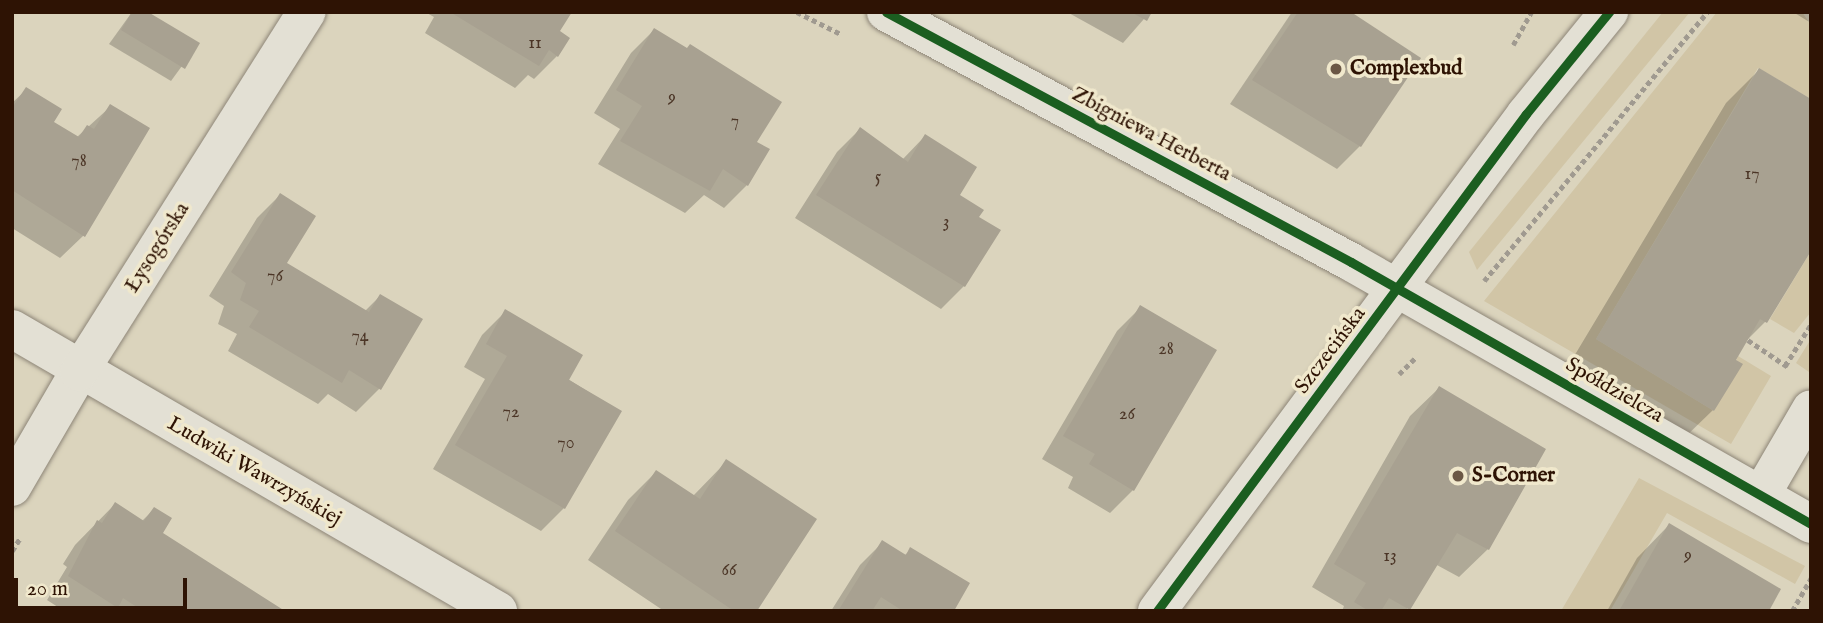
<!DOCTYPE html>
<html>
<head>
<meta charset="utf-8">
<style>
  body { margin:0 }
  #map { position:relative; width:1823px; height:623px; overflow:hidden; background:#dbd4bd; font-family:"IM FELL English",serif }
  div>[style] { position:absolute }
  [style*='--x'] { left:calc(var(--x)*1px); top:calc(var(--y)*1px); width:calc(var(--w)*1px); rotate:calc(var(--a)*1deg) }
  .green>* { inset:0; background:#d1c5a6 }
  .shadow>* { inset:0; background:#0003 }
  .building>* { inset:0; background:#a8a191 }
  .path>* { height:4.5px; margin-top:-2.25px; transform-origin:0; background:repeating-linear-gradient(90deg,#a09a90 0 5px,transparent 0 8.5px) }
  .roads { filter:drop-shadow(0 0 2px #8d8577) drop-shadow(0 0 2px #8d8577) }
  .minor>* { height:38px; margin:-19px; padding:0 19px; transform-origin:19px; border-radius:19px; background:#e3e0d4 }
  .cycleway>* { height:9px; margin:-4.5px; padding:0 4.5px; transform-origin:4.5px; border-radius:4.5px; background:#1b5e20 }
  .dots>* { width:19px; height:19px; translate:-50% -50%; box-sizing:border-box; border:4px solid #f0e8cc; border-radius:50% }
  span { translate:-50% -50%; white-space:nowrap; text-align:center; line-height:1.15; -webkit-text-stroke:7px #f0e8cc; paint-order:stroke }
  .number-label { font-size:18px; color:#4c3627 }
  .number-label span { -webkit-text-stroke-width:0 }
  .poi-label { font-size:21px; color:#2e1304; font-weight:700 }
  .left { translate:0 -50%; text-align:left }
  .street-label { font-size:21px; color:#2e1304 }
  .frame { position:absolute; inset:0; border:14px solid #2e1304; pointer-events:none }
  .scale { position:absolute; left:14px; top:578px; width:173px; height:32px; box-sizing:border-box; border:4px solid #2e1304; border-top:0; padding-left:9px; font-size:21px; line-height:24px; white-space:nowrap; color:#2e1304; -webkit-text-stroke:5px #f0e8cc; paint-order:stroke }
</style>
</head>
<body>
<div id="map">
  <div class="green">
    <i style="clip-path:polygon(1663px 12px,1690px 12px,1477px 270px,1469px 252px)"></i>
    <i style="clip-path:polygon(1717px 12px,1802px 12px,1811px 25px,1811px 99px,1758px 68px,1596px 339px,1714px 411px,1738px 356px,1771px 376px,1731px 444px,1484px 301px)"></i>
    <i style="clip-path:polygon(1811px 251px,1811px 312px,1794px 333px,1770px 319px)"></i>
    <i style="clip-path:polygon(1811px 339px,1811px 369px,1809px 372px,1796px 363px)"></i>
    <i style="clip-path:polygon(1639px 478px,1805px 566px,1795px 584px,1667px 513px,1610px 611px,1561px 611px)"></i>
  </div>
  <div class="shadow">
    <i style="clip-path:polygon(132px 12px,198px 44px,171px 81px,109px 44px)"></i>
    <i style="clip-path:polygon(425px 12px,570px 12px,558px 32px,557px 56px,534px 79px,528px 75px,515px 88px,425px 33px,434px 17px)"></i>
    <i style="clip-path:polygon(1067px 12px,1150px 12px,1123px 43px)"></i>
    <i style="clip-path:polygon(1292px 12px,1348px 12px,1360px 146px,1337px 169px,1230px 104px)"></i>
    <i style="clip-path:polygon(1793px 12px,1811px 12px,1811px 23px)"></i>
    <i style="clip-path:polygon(654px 30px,754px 143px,747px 185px,724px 208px,704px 195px,685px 213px,598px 164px,620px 129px,594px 113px,631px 53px)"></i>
    <i style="clip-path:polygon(1759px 70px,1811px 248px,1765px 322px,1742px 345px,1713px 410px,1680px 442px,1564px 373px,1726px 103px)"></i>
    <i style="clip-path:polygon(27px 89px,52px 123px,77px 137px,110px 107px,83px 236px,60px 258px,12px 228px,12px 103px)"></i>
    <i style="clip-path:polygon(860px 129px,902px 160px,925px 136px,958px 195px,977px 217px,964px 286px,941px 309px,795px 218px,837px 152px)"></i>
    <i style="clip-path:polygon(280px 195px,285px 264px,365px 311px,380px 296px,421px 320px,379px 389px,356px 412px,328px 394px,318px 404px,228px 351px,237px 334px,218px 324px,224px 306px,209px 296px,257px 218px)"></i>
    <i style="clip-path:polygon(1140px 308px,1133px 490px,1110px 513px,1068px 488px,1073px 477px,1042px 459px,1117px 331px)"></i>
    <i style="clip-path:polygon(505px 312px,568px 379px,620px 412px,564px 508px,541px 531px,433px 469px,485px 379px,464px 367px,482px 335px)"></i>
    <i style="clip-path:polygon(1439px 388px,1488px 549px,1459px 577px,1435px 564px,1406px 611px,1342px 611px,1344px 606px,1312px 587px,1410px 416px)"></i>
    <i style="clip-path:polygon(726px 462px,755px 611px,664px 611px,588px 560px,628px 500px,656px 472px,693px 496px)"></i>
    <i style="clip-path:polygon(115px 504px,141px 522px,154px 509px,160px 534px,282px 611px,64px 611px,47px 600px,67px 567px,63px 564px,75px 545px)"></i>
    <i style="clip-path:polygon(1669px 525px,1767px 611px,1607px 611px,1637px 558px)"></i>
    <i style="clip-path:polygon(883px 542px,904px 556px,911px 549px,952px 611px,831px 611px,860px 565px)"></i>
  </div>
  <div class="building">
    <i style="clip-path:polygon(132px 12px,148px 12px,200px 43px,185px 69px,121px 30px)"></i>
    <i style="clip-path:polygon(450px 12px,572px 12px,560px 31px,570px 38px,558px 57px,549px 50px,539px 66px)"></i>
    <i style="clip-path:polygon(1131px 12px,1152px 12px,1147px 21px)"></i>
    <i style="clip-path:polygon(1298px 12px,1351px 12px,1421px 58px,1361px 147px,1252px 80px)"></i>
    <i style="clip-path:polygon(654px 28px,687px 48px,690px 44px,782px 102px,757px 142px,770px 149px,748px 186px,723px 169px,710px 191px,620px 141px,642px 106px,616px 90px)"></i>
    <i style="clip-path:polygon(1759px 68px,1811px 99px,1811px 251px,1767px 323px,1760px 319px,1736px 360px,1743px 364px,1714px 411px,1596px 339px)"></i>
    <i style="clip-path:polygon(26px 87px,62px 109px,54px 122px,79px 137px,87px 125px,94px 129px,110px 104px,150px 128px,85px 237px,12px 190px,12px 108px)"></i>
    <i style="clip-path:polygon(860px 127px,908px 162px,925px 134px,977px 167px,960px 195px,984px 210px,979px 217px,1001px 230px,965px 287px,816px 195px)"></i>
    <i style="clip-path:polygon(280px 193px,316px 216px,287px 263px,369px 312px,380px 294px,423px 319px,381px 390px,349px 370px,342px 383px,249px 327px,259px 311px,240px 300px,246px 283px,231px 272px)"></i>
    <i style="clip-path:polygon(1140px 305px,1217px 350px,1134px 491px,1089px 464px,1095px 454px,1063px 436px)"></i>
    <i style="clip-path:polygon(505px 309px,583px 355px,569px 380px,622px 411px,565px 509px,455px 445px,507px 356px,486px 344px)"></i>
    <i style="clip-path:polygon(1439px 386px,1546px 449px,1489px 550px,1457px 533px,1410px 610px,1389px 598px,1381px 611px,1369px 611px,1354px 602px,1366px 583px,1334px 564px)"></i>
    <i style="clip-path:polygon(726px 459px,817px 519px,757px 611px,734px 611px,615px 531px,656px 470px,700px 499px)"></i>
    <i style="clip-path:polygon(115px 502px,144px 521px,154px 507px,172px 518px,163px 533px,285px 611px,143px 611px,123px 598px,118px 608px,68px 576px,97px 520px,102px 523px)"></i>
    <i style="clip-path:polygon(1669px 523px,1781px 589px,1769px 611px,1619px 611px)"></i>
    <i style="clip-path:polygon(882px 540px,906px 555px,910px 547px,970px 583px,954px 611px,903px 611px,881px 597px,872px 611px,838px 611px)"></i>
  </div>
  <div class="path">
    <i style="--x:797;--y:12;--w:49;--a:26.6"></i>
    <i style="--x:1513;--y:45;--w:38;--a:-61"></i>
    <i style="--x:1484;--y:281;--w:349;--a:-50.3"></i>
    <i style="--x:1748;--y:340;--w:48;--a:34"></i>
    <i style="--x:1785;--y:366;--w:49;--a:-58.2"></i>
    <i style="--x:1399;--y:374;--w:23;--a:-45"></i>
    <i style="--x:12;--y:551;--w:15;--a:-58"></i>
    <i style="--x:1792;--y:611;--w:38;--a:-60"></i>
  </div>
  <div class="roads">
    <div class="minor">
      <i style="--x:886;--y:12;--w:528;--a:28.26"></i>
      <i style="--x:1351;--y:262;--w:529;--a:29.66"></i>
      <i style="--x:12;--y:329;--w:562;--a:30.12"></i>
      <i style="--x:12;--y:487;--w:133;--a:-59.8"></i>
      <i style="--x:79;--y:372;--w:426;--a:-57.7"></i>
      <i style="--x:1761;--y:495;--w:99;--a:-59.8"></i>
      <i style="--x:1157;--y:611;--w:619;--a:-53.41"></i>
      <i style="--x:1526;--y:114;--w:132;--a:-50.9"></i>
    </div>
  </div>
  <div class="cycleway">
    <i style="--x:886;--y:12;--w:528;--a:28.26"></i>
    <i style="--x:1351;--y:262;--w:529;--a:29.66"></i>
    <i style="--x:1157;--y:611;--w:619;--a:-53.41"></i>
    <i style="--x:1526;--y:114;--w:132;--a:-50.9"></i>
  </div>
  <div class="dots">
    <i style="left:1336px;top:69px;background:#6b5745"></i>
    <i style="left:1458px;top:476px;background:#6b5745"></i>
  </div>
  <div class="number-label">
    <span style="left:535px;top:44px">11</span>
    <span style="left:672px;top:98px">9</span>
    <span style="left:735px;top:122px">7</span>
    <span style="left:79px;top:162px">78</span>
    <span style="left:1752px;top:175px">17</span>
    <span style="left:878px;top:178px">5</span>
    <span style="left:946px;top:223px">3</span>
    <span style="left:275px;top:277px">76</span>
    <span style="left:360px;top:337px">74</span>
    <span style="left:1166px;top:350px">28</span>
    <span style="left:511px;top:413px">72</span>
    <span style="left:1127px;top:415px">26</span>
    <span style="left:566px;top:444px">70</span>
    <span style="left:1688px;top:556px">9</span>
    <span style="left:1390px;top:557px">13</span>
    <span style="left:729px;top:571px">66</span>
  </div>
  <div class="poi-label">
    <span class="left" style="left:1350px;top:69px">Complexbud</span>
    <span class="left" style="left:1472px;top:476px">S-Corner</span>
  </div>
  <div class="street-label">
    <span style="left:1151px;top:135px;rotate:28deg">Zbigniewa Herberta</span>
    <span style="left:158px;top:248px;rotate:-58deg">Łysogórska</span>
    <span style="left:1331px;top:351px;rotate:-53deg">Szczecińska</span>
    <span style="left:1614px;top:391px;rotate:30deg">Spółdzielcza</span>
    <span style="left:254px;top:472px;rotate:30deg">Ludwiki Wawrzyńskiej</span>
  </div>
  <div class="frame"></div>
  <div class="scale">20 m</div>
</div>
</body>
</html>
